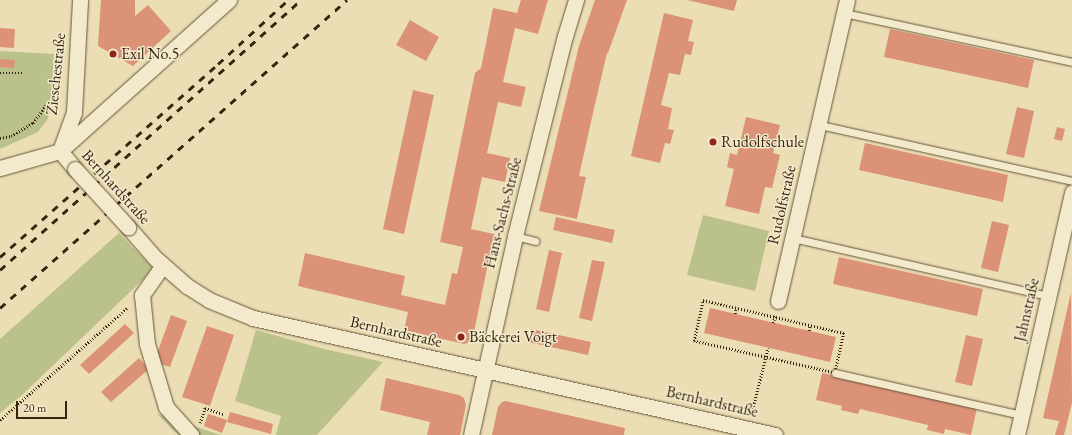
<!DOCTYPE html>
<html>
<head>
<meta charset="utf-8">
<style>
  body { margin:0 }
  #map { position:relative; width:1072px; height:435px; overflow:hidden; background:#ecdeb4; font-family:"EB Garamond",serif }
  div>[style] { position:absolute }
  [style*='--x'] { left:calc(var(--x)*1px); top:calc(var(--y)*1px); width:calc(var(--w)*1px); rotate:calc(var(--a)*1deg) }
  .green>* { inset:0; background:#bac18b }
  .building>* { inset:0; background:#db9277 }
  .path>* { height:2.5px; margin-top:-1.25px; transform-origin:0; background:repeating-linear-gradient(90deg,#37260f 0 1px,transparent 0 3px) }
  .roads { filter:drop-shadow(0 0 1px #645438) drop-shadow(0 0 1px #645438) }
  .service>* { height:7px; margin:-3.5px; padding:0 3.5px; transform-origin:3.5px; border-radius:3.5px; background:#f3eace }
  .minor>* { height:15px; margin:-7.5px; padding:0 7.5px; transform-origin:7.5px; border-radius:7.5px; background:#f3eace }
  .rail>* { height:3px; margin-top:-1.5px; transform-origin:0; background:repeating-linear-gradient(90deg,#37260f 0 7px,transparent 0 14px) }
  .bridges { filter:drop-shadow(0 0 1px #645438) drop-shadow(0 0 1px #645438) }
  .minor-bridge>* { height:15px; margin:-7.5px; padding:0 7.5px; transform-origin:7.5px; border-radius:7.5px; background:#f3eace }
  .dots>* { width:11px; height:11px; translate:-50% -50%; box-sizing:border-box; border:2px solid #f3eace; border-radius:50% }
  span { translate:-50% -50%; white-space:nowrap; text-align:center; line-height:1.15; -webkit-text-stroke:3px #f3eace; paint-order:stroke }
  .poi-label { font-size:16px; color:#37260f }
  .left { translate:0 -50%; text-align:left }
  .street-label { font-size:16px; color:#37260f }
  .scale { position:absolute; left:16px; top:401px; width:51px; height:18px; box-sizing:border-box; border:2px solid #37260f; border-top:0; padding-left:5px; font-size:12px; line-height:14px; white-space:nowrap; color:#37260f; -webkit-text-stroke:3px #f3eace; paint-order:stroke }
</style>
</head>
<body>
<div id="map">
  <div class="green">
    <i style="clip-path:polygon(0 51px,54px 54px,50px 113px,47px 120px,38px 132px,0 149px)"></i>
    <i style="clip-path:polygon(703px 215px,769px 231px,755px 291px,687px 275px)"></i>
    <i style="clip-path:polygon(119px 233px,154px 269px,22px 395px,0 413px,0 339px)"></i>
    <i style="clip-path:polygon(256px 330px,324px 349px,383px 362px,317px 435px,276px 435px,281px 416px,235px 401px)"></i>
    <i style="clip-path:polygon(157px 414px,221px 435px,178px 435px)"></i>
  </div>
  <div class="building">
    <i style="clip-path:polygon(101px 0,135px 0,135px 16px,148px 5px,171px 31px,133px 66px,98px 46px)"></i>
    <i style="clip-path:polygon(521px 0,548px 0,538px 34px,515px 28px,503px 82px,526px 87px,521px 107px,498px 102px,487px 153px,510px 158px,505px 182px,482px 177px,471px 229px,494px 234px,472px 342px,464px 344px,404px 330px,408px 312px,298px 286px,305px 253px,405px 276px,401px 295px,445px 305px,452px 273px,457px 274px,463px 247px,440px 242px,475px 73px,481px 68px,493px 8px,517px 13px)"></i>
    <i style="clip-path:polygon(595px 0,627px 0,608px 53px,607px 53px,595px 104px,579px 176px,586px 177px,577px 219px,539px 211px,579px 46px)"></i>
    <i style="clip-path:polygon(687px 0,737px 0,734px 11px)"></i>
    <i style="clip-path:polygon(664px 13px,693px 20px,688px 41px,694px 42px,691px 55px,685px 54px,680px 75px,669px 73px,661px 105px,672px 108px,668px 129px,674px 130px,670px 144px,665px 143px,660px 163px,631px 156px)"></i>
    <i style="clip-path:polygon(410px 20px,439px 37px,426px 61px,396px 45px)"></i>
    <i style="clip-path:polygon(0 28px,15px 29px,14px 48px,0 47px)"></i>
    <i style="clip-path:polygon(890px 29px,1034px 60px,1028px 88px,884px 57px)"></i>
    <i style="clip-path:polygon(0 59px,15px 60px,14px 68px,0 67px)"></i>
    <i style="clip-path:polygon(413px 90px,434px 95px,404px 234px,383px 229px)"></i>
    <i style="clip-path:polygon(1017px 107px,1034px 111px,1024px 158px,1006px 154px)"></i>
    <i style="clip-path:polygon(746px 117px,780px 125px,773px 153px,780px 155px,772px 188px,765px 187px,759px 214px,725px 206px,734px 169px,727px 167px,730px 153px,737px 155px)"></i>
    <i style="clip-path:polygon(1057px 127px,1065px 129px,1062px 141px,1054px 139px)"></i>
    <i style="clip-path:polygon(865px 143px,1008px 175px,1003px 202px,859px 170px)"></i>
    <i style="clip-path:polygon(556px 217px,615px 230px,612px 243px,553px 230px)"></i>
    <i style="clip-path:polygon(992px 221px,1009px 225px,998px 272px,981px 268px)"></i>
    <i style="clip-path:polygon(549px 250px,562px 253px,549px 312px,536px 309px)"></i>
    <i style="clip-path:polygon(839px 257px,983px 289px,977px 316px,833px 284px)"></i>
    <i style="clip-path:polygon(592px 260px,605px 262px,592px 321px,579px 318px)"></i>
    <i style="clip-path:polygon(1071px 292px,1072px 403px,1064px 435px,1055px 435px,1059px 421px,1043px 418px)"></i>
    <i style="clip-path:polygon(710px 308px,836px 337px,830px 362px,704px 333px)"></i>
    <i style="clip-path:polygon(171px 315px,187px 321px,170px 367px,154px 362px)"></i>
    <i style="clip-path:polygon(125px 324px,134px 333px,89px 374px,80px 365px)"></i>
    <i style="clip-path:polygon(207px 326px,234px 335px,210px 406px,182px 397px)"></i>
    <i style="clip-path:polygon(531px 329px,591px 342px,588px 355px,528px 342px)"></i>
    <i style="clip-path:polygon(966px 335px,983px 339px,972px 386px,955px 382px)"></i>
    <i style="clip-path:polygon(139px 358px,149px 369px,111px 402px,101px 392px)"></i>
    <i style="clip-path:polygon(822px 373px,977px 408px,971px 435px,945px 429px,944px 434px,927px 430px,928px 425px,860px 409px,858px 414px,841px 410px,842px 406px,816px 400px)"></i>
    <i style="clip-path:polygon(386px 378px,459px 395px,464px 398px,466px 405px,460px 435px,427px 435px,430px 422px,380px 410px)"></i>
    <i style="clip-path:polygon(506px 401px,625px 428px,624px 435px,492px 435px,498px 407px,502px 402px)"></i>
    <i style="clip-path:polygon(230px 412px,273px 424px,271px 434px,227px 422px)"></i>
    <i style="clip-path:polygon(208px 414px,227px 420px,222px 433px,204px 426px)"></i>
  </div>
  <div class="path">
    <i style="--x:0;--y:73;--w:23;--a:0"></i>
    <i style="--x:0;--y:138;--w:11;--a:-10"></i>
    <i style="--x:11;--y:136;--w:26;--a:-31"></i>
    <i style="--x:33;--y:123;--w:27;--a:-54"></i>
    <i style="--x:703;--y:300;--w:145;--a:13.2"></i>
    <i style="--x:844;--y:333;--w:41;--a:102.7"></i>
    <i style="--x:835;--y:373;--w:145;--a:-167.2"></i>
    <i style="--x:694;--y:341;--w:42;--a:-77.6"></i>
    <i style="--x:735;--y:314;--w:6;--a:-81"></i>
    <i style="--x:773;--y:323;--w:8;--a:-76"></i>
    <i style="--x:809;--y:331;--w:6;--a:-81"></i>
    <i style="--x:751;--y:415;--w:69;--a:-75.8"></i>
    <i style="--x:0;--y:420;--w:169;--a:-41.4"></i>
    <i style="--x:200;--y:423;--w:16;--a:-72"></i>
    <i style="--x:205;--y:408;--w:20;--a:18"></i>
  </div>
  <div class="roads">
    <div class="service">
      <i style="--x:844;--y:13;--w:233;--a:12.1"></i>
      <i style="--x:820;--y:125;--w:258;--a:12.5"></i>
      <i style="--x:515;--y:236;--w:21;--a:14"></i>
      <i style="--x:793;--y:238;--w:262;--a:12.8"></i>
      <i style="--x:835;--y:373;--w:192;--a:12.7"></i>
    </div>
    <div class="minor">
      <i style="--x:61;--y:148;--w:38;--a:-70"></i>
      <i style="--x:74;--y:112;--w:112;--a:-86.9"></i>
      <i style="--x:60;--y:151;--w:23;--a:50"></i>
      <i style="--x:0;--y:168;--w:62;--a:-15.8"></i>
      <i style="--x:60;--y:151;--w:227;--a:-41.8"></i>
      <i style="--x:128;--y:227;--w:41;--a:48.9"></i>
      <i style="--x:155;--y:258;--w:43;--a:41.2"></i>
      <i style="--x:187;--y:286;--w:26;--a:32"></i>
      <i style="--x:209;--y:300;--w:48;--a:22.2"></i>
      <i style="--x:253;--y:318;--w:535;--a:12.63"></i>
      <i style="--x:163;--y:265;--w:37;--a:125"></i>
      <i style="--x:142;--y:295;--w:49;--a:84.2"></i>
      <i style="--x:147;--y:344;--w:66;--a:73.2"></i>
      <i style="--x:166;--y:407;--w:38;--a:48"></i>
      <i style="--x:778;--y:301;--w:309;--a:-77.1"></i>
      <i style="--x:471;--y:435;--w:204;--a:-77.5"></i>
      <i style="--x:515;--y:236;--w:206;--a:-76"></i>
      <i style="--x:565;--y:36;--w:38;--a:-73"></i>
      <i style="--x:1017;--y:435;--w:249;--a:-77.2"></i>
    </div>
  </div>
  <div class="rail">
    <i style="--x:0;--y:257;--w:291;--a:-41.5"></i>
    <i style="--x:218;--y:64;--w:95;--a:-42.4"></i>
    <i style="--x:0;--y:270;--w:404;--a:-41.9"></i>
    <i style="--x:0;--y:308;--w:464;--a:-41.6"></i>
  </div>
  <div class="bridges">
    <div class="minor-bridge">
      <i style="--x:75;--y:169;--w:79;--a:47.6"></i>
    </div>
  </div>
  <div class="dots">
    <i style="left:113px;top:54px;background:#8f2418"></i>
    <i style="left:713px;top:142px;background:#8f2418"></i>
    <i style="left:461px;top:337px;background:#8f2418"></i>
  </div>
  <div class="poi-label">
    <span class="left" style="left:121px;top:54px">Exil No.5</span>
    <span class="left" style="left:721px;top:142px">Rudolfschule</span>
    <span class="left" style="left:469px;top:337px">Bäckerei Voigt</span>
  </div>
  <div class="street-label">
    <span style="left:56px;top:74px;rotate:-84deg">Zieschestraße</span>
    <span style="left:116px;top:187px;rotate:48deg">Bernhardstraße</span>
    <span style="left:782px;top:205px;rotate:-77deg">Rudolfstraße</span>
    <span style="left:503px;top:213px;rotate:-76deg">Hans-Sachs-Straße</span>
    <span style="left:1027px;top:310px;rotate:-77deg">Jahnstraße</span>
    <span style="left:396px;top:332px;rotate:13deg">Bernhardstraße</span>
    <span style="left:712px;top:402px;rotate:13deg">Bernhardstraße</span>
  </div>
  <div class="scale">20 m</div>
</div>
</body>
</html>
